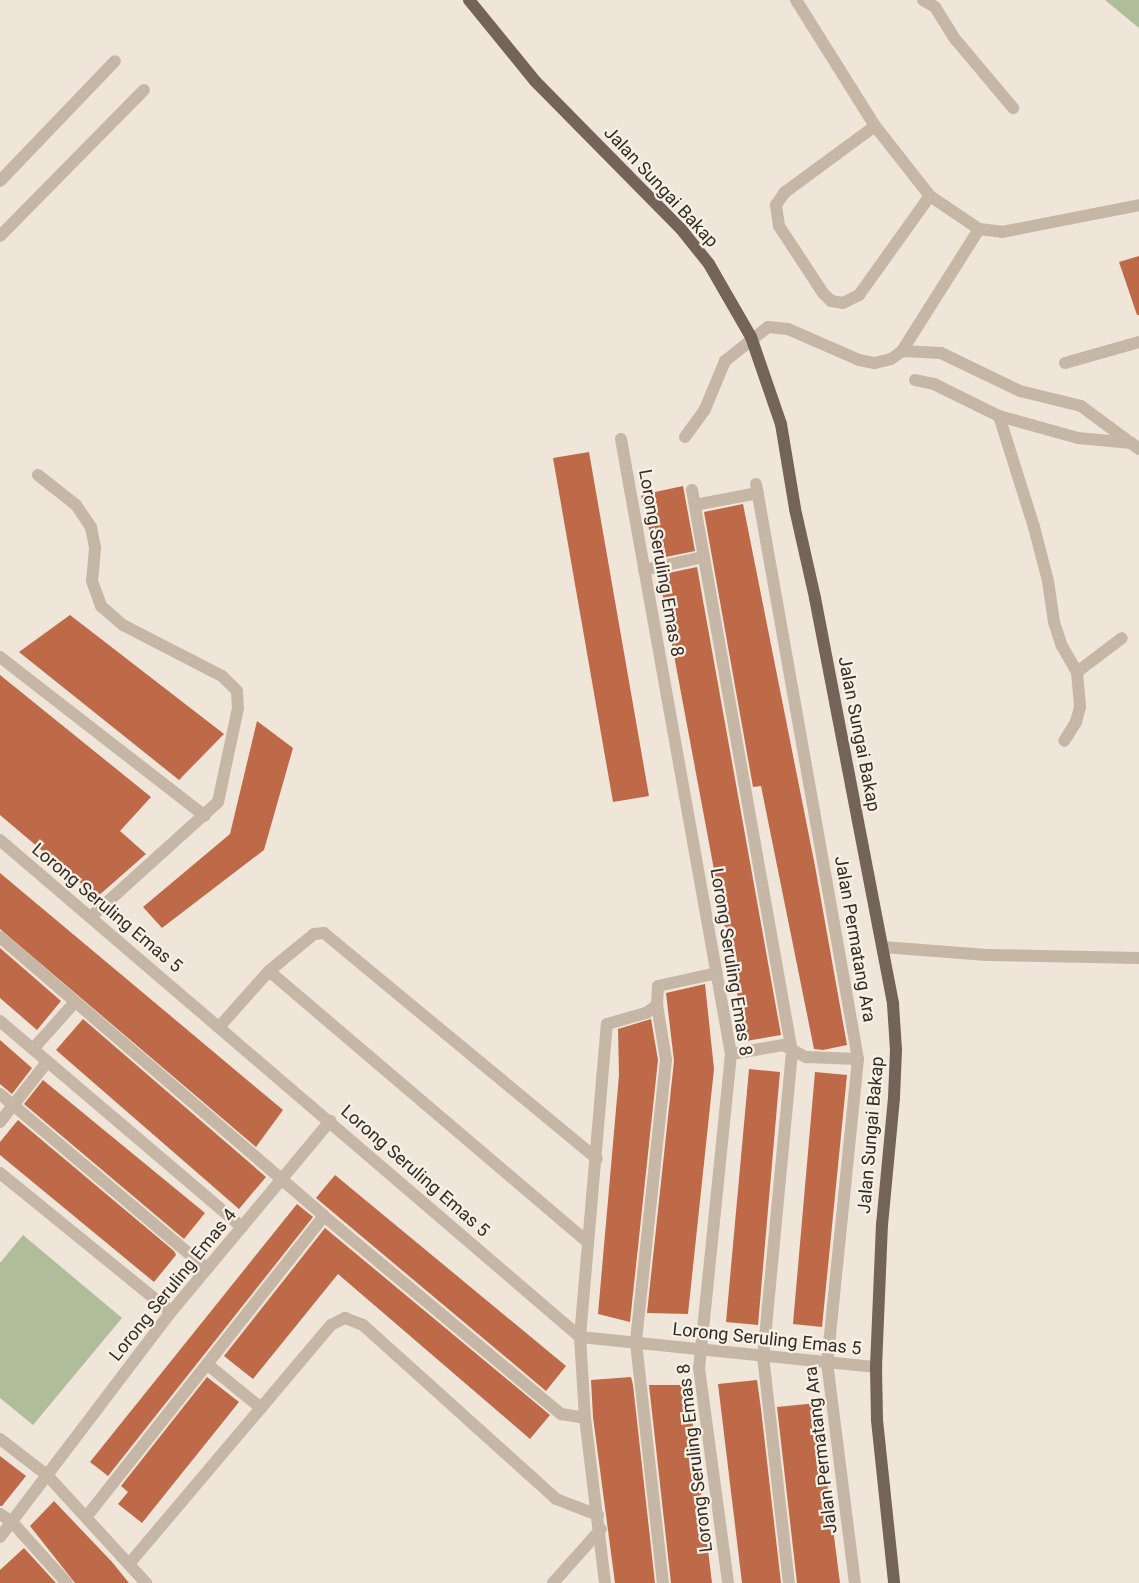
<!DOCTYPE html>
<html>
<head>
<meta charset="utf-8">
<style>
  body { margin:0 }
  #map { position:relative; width:1139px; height:1583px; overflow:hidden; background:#efe6d9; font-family:Roboto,sans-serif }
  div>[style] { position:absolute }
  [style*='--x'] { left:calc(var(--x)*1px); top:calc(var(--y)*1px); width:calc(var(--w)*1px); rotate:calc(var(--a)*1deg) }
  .green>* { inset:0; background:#b0bd9a }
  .building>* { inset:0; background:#be6a49 }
  .minor>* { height:12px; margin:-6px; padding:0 6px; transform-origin:6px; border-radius:6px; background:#c6b6a6 }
  .major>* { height:12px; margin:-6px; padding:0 6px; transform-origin:6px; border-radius:6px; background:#746358 }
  span { translate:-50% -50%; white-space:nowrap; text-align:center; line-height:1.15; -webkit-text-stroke:4.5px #f7f0e5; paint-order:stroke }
  .street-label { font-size:18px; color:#332b26 }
</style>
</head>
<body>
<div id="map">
  <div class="green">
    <i style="clip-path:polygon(1105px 0,1139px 0,1139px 28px)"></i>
    <i style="clip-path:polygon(23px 1235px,122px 1318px,33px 1425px,0 1398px,0 1263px)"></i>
  </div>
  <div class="building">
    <i style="clip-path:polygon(1139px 256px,1139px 315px,1137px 315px,1119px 262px)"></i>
    <i style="clip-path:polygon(589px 452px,649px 796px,613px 802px,553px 458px)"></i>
    <i style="clip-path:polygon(683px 486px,695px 551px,656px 559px,641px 495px)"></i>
    <i style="clip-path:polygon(743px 504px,815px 866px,847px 1045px,823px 1050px,814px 1049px,761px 786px,753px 787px,704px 512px)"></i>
    <i style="clip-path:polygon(697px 567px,781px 1035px,746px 1041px,659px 575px)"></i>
    <i style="clip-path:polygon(70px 615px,224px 734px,179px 780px,19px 652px)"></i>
    <i style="clip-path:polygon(0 675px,151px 797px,120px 831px,146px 854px,97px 897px,0 815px)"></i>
    <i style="clip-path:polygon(257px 721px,293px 748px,264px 850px,162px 928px,143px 907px,230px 834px)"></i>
    <i style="clip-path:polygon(0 873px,283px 1110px,256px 1147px,0 929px)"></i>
    <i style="clip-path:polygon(0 948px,61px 1001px,37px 1030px,0 998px)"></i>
    <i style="clip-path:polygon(705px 984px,714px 1069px,688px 1314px,647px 1313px,674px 1061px,666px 993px)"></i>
    <i style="clip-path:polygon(83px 1019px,266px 1177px,239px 1209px,56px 1050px)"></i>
    <i style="clip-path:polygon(651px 1019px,658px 1060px,630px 1322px,598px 1314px,619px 1075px,618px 1029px)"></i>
    <i style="clip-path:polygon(0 1040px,32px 1068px,12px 1094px,0 1084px)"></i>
    <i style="clip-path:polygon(749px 1069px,780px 1072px,758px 1325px,726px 1322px)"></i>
    <i style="clip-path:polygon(815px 1072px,847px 1075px,822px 1327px,793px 1324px)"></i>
    <i style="clip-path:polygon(43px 1080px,205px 1213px,184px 1239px,24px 1104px)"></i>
    <i style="clip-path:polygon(18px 1120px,174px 1251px,176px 1255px,154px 1282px,0 1155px,0 1142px)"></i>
    <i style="clip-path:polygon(335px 1175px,566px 1366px,546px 1391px,316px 1198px)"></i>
    <i style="clip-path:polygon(297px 1204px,313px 1217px,108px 1476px,90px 1462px)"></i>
    <i style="clip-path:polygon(325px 1228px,550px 1415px,530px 1439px,338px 1274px,253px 1379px,224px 1356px)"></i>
    <i style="clip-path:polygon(207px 1377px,239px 1402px,142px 1523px,118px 1504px,128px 1492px,121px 1486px)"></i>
    <i style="clip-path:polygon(631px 1377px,633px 1385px,655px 1583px,615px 1583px,593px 1417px,591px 1380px)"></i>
    <i style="clip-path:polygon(757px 1380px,761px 1409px,781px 1583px,742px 1583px,718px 1384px)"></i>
    <i style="clip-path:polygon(649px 1385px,688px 1385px,712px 1583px,671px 1583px)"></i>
    <i style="clip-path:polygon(817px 1403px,840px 1583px,797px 1583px,777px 1407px)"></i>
    <i style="clip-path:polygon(0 1456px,26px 1476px,2px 1506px,0 1506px)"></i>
    <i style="clip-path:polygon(54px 1501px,112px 1562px,129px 1583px,75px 1583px,30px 1526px)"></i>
    <i style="clip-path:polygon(24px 1548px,56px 1583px,0 1583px,0 1570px)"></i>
  </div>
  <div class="minor">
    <i style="--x:796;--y:0;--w:149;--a:57.9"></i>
    <i style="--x:875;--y:126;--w:89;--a:51.8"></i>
    <i style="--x:930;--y:196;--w:59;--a:34"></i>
    <i style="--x:923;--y:0;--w:14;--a:30"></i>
    <i style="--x:935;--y:7;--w:39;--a:58"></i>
    <i style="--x:956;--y:40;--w:89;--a:50"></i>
    <i style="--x:875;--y:126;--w:112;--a:143.7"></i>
    <i style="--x:785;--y:192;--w:16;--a:125"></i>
    <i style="--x:776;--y:205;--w:21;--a:82"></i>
    <i style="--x:779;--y:226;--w:80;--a:56.7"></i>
    <i style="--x:823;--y:293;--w:11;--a:45"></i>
    <i style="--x:831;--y:301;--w:12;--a:9"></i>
    <i style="--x:843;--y:303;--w:18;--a:-27"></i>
    <i style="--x:859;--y:295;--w:122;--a:-54.4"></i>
    <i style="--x:0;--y:181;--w:166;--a:-46.2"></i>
    <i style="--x:0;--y:236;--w:205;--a:-45.4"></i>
    <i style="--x:902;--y:351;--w:39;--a:3"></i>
    <i style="--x:941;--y:353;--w:88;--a:25.7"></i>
    <i style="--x:1020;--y:391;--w:63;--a:13.8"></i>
    <i style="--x:1081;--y:406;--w:72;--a:36.6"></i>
    <i style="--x:1065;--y:363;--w:77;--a:-15.8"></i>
    <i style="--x:915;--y:380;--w:19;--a:12"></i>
    <i style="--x:934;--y:384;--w:72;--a:26.2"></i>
    <i style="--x:999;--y:416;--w:82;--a:15.6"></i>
    <i style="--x:1078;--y:438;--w:54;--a:5.3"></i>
    <i style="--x:999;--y:416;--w:116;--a:72.5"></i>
    <i style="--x:1034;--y:527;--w:56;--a:75.5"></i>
    <i style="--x:1048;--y:581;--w:41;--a:81.7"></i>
    <i style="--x:1054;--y:622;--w:25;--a:72"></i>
    <i style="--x:1062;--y:646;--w:30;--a:60"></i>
    <i style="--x:1077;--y:672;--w:35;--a:85"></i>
    <i style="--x:1080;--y:707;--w:16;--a:105"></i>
    <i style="--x:1076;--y:722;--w:22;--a:122"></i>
    <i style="--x:685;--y:437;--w:34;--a:-54"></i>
    <i style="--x:705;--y:409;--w:52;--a:-67.4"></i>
    <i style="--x:725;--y:361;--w:55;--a:-38.3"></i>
    <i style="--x:768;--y:327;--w:20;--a:6"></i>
    <i style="--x:788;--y:329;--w:77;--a:23.6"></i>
    <i style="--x:859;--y:360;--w:16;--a:11"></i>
    <i style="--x:875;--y:363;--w:16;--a:-14"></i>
    <i style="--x:891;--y:359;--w:14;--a:-36"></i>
    <i style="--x:902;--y:351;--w:144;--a:-57.7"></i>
    <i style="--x:979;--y:229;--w:23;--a:7"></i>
    <i style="--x:1002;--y:232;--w:140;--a:-11.1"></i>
    <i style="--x:621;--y:439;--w:625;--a:79.86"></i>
    <i style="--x:731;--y:1054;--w:316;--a:95.8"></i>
    <i style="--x:699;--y:1368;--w:217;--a:82.3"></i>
    <i style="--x:38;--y:475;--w:48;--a:38.3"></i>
    <i style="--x:76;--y:505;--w:27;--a:56"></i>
    <i style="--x:91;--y:527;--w:21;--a:79"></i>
    <i style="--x:95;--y:548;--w:33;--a:95"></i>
    <i style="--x:92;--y:581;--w:27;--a:70"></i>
    <i style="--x:101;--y:606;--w:29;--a:41"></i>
    <i style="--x:123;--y:625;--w:111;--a:27.3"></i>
    <i style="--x:222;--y:676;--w:21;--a:45"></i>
    <i style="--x:237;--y:691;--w:17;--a:87"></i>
    <i style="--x:238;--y:708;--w:96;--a:102"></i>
    <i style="--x:218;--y:802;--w:170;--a:137.9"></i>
    <i style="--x:756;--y:484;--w:584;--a:79.94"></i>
    <i style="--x:858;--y:1059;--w:305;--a:95.8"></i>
    <i style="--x:827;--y:1362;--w:223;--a:82.8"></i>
    <i style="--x:692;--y:490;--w:571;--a:79.91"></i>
    <i style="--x:792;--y:1052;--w:305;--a:95.4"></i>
    <i style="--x:763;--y:1356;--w:228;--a:83.5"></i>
    <i style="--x:695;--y:505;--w:64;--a:-10.8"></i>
    <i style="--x:644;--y:570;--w:60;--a:-12.4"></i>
    <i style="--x:0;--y:657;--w:259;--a:37.8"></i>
    <i style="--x:1077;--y:672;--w:56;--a:-37.1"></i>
    <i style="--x:0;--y:840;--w:764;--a:40.59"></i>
    <i style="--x:580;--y:1337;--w:298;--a:5.8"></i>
    <i style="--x:0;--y:937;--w:428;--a:40.7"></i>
    <i style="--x:883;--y:947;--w:104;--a:4.4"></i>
    <i style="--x:987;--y:955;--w:152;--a:1.1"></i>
    <i style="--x:269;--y:971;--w:418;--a:40.4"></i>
    <i style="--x:657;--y:1005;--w:56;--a:80.7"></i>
    <i style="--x:666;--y:1060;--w:285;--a:96.1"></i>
    <i style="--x:636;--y:1343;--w:242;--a:83.6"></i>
    <i style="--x:0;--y:1021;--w:318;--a:40.4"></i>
    <i style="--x:220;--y:1026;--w:74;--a:-48.3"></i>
    <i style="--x:269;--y:971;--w:58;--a:-39.4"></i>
    <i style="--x:314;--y:934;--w:10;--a:-6"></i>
    <i style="--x:324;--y:933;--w:354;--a:39.6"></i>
    <i style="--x:33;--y:1049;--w:63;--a:-48.2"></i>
    <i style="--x:731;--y:1054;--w:53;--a:-9.8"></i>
    <i style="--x:783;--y:1045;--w:26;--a:28"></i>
    <i style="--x:806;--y:1057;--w:52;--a:2.2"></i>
    <i style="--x:0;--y:1094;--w:271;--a:40.2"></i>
    <i style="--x:0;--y:1122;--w:76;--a:-51.9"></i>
    <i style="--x:0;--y:1173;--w:220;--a:39.1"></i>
    <i style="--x:207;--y:1364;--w:70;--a:39.2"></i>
    <i style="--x:0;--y:1439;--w:59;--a:37.5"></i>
    <i style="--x:47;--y:1475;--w:147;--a:47.5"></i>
    <i style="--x:0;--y:1514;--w:14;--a:34"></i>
    <i style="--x:12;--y:1522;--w:82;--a:48"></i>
    <i style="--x:87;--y:1516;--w:382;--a:-51.7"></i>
    <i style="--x:324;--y:1216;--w:309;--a:39.9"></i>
    <i style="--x:561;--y:1414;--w:24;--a:9"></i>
    <i style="--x:0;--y:1537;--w:283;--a:-52.8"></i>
    <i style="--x:171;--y:1312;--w:249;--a:-50.2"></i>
    <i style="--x:129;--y:1564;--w:313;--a:-49.8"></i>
    <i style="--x:331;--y:1325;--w:16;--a:-27"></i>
    <i style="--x:345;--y:1318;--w:19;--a:21"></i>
    <i style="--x:363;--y:1325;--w:260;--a:42"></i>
    <i style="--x:556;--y:1499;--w:45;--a:20.9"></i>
    <i style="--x:553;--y:1583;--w:72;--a:-48.4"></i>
    <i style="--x:605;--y:1583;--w:166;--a:-96.9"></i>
    <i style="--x:585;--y:1418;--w:81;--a:-93.5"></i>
    <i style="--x:580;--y:1337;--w:314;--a:-85.1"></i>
    <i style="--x:607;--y:1024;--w:41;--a:-15.8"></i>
    <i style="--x:646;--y:1013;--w:14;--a:-36"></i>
    <i style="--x:657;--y:1005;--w:19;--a:-87"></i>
    <i style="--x:658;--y:986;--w:60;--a:-12.4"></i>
  </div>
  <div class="major">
    <i style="--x:469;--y:0;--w:104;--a:50.8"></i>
    <i style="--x:535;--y:81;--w:208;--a:45.4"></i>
    <i style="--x:681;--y:229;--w:45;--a:51.3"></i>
    <i style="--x:709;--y:264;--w:84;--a:60.1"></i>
    <i style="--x:751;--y:337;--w:92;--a:71"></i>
    <i style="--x:781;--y:424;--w:86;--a:80.6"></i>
    <i style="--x:795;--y:509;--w:91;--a:77.3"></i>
    <i style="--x:815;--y:598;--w:413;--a:79.1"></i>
    <i style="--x:893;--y:1004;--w:46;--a:86.3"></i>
    <i style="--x:896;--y:1050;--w:48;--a:92.4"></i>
    <i style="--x:894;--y:1098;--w:127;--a:95.4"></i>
    <i style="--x:882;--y:1224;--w:143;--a:92.4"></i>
    <i style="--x:876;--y:1367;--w:53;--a:88.9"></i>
    <i style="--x:877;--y:1420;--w:164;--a:84"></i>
  </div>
  <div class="street-label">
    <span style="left:661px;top:187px;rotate:47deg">Jalan Sungai Bakap</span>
    <span style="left:661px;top:563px;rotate:80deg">Lorong Seruling Emas 8</span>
    <span style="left:859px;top:734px;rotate:79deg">Jalan Sungai Bakap</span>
    <span style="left:107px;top:908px;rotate:40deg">Lorong Seruling Emas 5</span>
    <span style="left:855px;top:939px;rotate:80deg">Jalan Permatang Ara</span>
    <span style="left:731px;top:962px;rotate:81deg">Lorong Seruling Emas 8</span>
    <span style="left:871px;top:1135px;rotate:-85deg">Jalan Sungai Bakap</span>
    <span style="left:415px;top:1171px;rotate:41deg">Lorong Seruling Emas 5</span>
    <span style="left:173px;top:1285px;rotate:-51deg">Lorong Seruling Emas 4</span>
    <span style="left:767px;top:1339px;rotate:6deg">Lorong Seruling Emas 5</span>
    <span style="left:821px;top:1450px;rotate:-97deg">Jalan Permatang Ara</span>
    <span style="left:695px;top:1458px;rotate:-97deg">Lorong Seruling Emas 8</span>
  </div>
</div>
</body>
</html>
